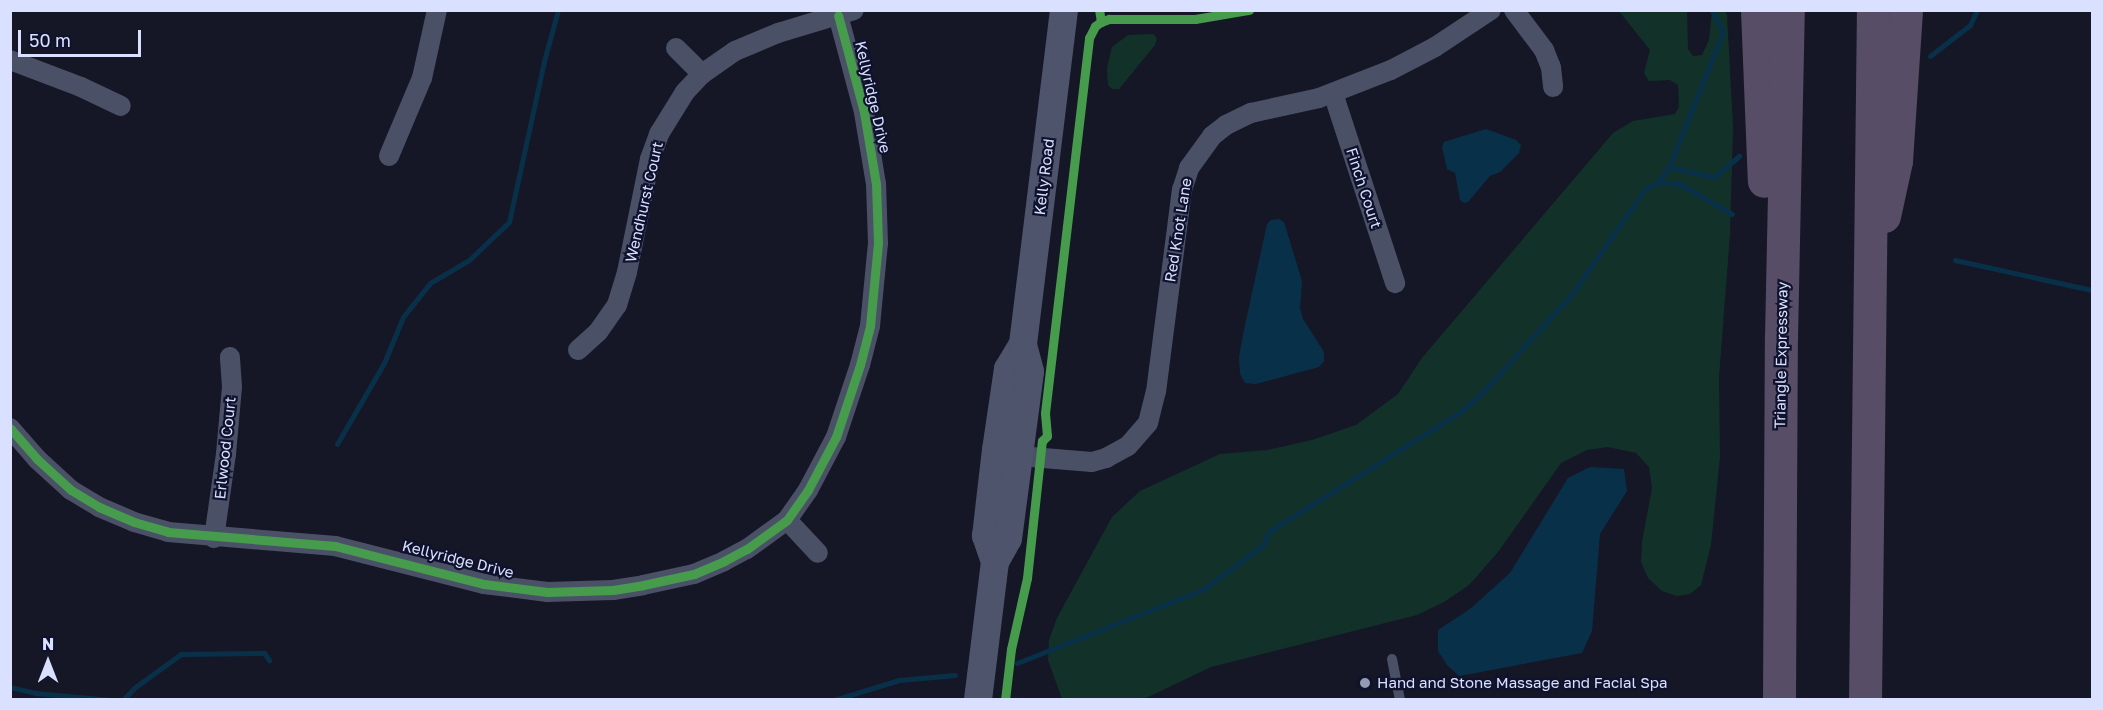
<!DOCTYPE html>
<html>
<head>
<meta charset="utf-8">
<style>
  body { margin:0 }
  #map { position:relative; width:2103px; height:710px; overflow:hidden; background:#151726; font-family:"Golos Text",sans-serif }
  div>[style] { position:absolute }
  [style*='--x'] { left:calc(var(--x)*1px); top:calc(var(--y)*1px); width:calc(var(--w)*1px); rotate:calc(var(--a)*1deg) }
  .green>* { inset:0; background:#123229 }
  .water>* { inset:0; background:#083149 }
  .stream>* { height:5px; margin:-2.5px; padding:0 2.5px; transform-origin:2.5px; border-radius:2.5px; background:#083149 }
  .lane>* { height:10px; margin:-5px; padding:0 5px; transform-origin:5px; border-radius:5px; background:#4a5167 }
  .street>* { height:20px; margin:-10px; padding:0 10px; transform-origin:10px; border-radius:10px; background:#4a5167 }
  .secondary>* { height:28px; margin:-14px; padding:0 14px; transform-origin:14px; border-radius:14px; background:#4d546c }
  .highway>* { height:33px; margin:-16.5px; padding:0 16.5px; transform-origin:16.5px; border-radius:16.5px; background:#574d66 }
  .cycleway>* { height:9px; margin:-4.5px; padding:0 4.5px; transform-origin:4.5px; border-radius:4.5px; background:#469c4c }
  .dots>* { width:16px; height:16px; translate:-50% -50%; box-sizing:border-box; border:3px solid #0f122c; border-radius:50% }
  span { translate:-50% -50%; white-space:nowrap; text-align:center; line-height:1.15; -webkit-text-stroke:4.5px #0f122c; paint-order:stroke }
  .street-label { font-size:15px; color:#dae0ff }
  .poi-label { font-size:15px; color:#dae0ff }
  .left { translate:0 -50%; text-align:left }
  .frame { position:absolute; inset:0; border:12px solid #dae0ff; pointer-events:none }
  .north { position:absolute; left:18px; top:632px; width:60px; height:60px; -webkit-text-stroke:4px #0f122c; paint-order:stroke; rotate:0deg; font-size:16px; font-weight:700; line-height:24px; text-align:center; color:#dae0ff }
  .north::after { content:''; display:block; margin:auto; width:21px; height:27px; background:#dae0ff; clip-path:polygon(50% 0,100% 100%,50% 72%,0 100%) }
  .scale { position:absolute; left:18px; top:30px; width:123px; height:27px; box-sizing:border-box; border:3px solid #dae0ff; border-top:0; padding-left:8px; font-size:18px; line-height:21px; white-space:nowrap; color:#dae0ff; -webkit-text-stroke:4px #0f122c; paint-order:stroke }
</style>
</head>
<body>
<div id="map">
  <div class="green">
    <i style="clip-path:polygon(1619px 11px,1687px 11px,1688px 49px,1693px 56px,1702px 55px,1709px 40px,1712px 11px,1725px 11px,1727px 15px,1733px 127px,1730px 234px,1719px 377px,1720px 457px,1711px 545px,1701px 585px,1690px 594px,1677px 596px,1662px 591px,1648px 578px,1641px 562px,1642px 542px,1652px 488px,1649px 467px,1636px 453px,1608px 447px,1587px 450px,1561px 463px,1498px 552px,1469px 585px,1444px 602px,1417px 615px,1211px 667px,1144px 699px,1062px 699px,1048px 660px,1049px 640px,1057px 618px,1112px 517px,1140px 491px,1220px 454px,1268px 450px,1312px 440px,1356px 425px,1398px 394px,1422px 358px,1613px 133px,1633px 121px,1675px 114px,1679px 107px,1678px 85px,1670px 80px,1649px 81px,1644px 73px,1650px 50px)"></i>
    <i style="clip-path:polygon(1154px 34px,1157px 39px,1155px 45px,1119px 89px,1112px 89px,1108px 85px,1107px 68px,1112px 47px,1128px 35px)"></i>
  </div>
  <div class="water">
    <i style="clip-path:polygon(1486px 129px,1516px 140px,1521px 145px,1519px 153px,1500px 172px,1490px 176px,1468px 202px,1464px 203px,1460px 200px,1455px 173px,1447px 169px,1442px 147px,1444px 142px)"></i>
    <i style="clip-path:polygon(1279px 219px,1284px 222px,1302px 281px,1300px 308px,1303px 319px,1324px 352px,1324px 361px,1319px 367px,1256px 384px,1245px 383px,1240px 374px,1239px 357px,1244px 330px,1267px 224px,1271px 220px)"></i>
    <i style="clip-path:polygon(1590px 467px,1624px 469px,1627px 491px,1600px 534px,1592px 631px,1582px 653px,1459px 676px,1447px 665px,1438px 651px,1438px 630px,1470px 609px,1510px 573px,1568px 478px)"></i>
  </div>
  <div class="stream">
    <i style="--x:1930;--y:56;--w:51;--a:-37.8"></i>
    <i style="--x:1970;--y:25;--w:17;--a:-65"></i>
    <i style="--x:1669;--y:167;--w:145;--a:-68.2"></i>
    <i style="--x:1723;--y:32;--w:25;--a:-117"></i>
    <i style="--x:1658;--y:182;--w:22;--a:5"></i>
    <i style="--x:1680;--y:184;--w:60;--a:30"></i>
    <i style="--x:1955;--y:260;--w:140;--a:12.4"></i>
    <i style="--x:337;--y:444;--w:94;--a:-59.9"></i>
    <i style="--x:384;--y:363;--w:50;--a:-67.6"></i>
    <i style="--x:403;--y:317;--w:43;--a:-51.5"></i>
    <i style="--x:430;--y:283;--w:45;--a:-30.5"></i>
    <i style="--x:469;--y:260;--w:55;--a:-43.5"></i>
    <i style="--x:509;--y:222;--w:165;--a:-77.7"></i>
    <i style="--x:544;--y:61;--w:53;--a:-74.6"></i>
    <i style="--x:1017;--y:663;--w:201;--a:-21.6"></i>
    <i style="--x:1204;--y:589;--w:74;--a:-36.7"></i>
    <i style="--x:1263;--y:545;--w:16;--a:-63"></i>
    <i style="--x:1270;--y:531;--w:223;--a:-32"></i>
    <i style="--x:1459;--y:413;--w:32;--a:-41"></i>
    <i style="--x:1483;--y:392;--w:132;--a:-47.8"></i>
    <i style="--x:1572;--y:294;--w:128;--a:-55.2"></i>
    <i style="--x:1645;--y:189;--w:15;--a:-28"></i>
    <i style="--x:1658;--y:182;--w:19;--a:-54"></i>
    <i style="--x:1669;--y:167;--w:46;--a:12.5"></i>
    <i style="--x:1714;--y:177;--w:33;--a:-40"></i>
    <i style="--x:10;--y:687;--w:26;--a:13"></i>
    <i style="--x:35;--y:693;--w:77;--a:5.2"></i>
    <i style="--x:123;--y:700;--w:16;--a:-47"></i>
    <i style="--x:134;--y:688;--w:58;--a:-35.9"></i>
    <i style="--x:181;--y:654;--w:83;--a:-0.7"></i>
    <i style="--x:264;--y:653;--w:9;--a:54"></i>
    <i style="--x:834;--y:700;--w:68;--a:-17.1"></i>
    <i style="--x:899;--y:680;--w:56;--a:-5.1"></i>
  </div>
  <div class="lane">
    <i style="--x:1392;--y:659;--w:42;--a:79"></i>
  </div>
  <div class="street">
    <i style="--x:1514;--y:10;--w:50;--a:53.1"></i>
    <i style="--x:1544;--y:50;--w:18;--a:68"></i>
    <i style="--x:1551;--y:67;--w:20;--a:84"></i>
    <i style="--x:676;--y:48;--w:37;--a:45"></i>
    <i style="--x:10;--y:60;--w:76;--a:20.8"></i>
    <i style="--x:81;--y:87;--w:44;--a:25.4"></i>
    <i style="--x:1333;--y:93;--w:200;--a:71.9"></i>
    <i style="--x:389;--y:156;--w:85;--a:-67.1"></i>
    <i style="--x:422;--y:78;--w:70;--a:-77.6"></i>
    <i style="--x:578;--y:350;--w:27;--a:-42"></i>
    <i style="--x:598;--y:332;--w:33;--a:-55"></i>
    <i style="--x:617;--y:305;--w:34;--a:-73"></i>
    <i style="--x:627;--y:272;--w:115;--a:-78.5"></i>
    <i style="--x:650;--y:159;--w:27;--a:-70"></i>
    <i style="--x:659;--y:134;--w:49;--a:-58.2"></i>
    <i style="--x:685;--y:92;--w:25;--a:-47"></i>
    <i style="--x:702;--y:74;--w:40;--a:-34.9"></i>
    <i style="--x:735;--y:51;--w:47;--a:-22.7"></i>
    <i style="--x:778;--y:33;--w:79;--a:-16.8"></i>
    <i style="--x:10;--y:428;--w:41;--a:48.9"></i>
    <i style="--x:37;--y:459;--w:46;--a:42.4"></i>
    <i style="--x:71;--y:490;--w:33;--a:31"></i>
    <i style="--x:99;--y:507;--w:38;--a:23"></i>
    <i style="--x:134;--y:522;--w:35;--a:16"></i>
    <i style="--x:168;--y:532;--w:168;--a:4.8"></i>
    <i style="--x:335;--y:546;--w:154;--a:14.3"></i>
    <i style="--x:484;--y:584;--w:64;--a:7.2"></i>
    <i style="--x:547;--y:592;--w:66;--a:-1.7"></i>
    <i style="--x:613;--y:590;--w:30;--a:-9"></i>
    <i style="--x:643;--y:585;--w:52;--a:-12.2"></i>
    <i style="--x:694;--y:574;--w:33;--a:-23"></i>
    <i style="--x:724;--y:561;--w:26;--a:-28"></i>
    <i style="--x:747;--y:549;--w:49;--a:-35.9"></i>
    <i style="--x:787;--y:520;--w:37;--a:-55"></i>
    <i style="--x:808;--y:490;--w:60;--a:-62.2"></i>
    <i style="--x:836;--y:437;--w:76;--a:-71.6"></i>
    <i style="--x:860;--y:365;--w:40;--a:-75.6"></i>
    <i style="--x:870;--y:326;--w:83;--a:-84.5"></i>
    <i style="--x:878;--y:243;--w:59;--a:-91.9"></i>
    <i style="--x:876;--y:184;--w:73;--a:-99.5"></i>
    <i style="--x:864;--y:112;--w:100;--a:-105"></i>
    <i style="--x:1019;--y:456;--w:73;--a:4.7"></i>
    <i style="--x:1092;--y:462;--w:15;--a:-16"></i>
    <i style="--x:1106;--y:458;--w:25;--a:-29"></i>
    <i style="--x:1128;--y:446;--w:30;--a:-49"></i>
    <i style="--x:1148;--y:423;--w:32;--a:-76"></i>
    <i style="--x:1156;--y:392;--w:204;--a:-82.7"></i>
    <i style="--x:1182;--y:190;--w:23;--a:-72"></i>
    <i style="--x:1189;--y:168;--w:39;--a:-54"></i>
    <i style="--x:1212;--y:136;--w:18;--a:-38"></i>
    <i style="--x:1226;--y:125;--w:28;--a:-26"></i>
    <i style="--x:1251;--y:113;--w:70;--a:-12.4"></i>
    <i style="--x:1319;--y:98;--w:77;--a:-21.3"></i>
    <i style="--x:1391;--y:70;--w:50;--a:-27.6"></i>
    <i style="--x:1435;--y:47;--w:67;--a:-33.5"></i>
    <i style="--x:787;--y:520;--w:45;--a:46.8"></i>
    <i style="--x:214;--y:538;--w:85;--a:-81.9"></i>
    <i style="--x:226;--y:454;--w:67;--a:-84.9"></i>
    <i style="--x:232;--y:387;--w:30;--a:-94"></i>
  </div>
  <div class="secondary">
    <i style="--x:995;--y:562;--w:28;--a:-109"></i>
    <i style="--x:986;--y:536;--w:87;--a:-83.4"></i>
    <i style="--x:996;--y:450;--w:82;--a:-81.6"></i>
    <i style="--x:1008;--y:369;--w:29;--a:-59"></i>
    <i style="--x:978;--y:700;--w:139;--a:-83"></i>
    <i style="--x:995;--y:562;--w:26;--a:-61"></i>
    <i style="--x:1008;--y:539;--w:169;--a:-82.5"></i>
    <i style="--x:1030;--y:371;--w:28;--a:-105"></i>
    <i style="--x:1023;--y:344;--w:337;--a:-83"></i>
  </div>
  <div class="highway">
    <i style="--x:1757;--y:10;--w:171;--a:87.7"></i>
    <i style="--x:1884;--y:216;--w:56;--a:-77.7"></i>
    <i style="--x:1896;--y:161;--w:151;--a:-86.2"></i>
    <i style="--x:1779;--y:700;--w:363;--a:-89.7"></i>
    <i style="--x:1781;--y:337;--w:327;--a:-88.8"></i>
    <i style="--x:1865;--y:700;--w:690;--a:-89.34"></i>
  </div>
  <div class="cycleway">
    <i style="--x:1101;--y:22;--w:9;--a:-21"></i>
    <i style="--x:1109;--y:19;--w:86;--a:0"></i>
    <i style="--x:1195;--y:19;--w:55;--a:-9.5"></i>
    <i style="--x:10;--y:428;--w:41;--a:48.9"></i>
    <i style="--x:37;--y:459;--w:46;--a:42.4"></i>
    <i style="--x:71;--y:490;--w:33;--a:31"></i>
    <i style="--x:99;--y:507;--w:38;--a:23"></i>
    <i style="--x:134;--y:522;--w:35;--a:16"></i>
    <i style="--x:168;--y:532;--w:168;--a:4.8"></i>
    <i style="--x:335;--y:546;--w:154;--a:14.3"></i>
    <i style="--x:484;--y:584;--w:64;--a:7.2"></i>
    <i style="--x:547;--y:592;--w:66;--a:-1.7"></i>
    <i style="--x:613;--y:590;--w:30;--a:-9"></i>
    <i style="--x:643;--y:585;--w:52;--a:-12.2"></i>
    <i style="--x:694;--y:574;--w:33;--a:-23"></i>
    <i style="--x:724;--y:561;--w:26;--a:-28"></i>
    <i style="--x:747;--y:549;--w:49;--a:-35.9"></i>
    <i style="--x:787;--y:520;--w:37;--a:-55"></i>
    <i style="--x:808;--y:490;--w:60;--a:-62.2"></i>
    <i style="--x:836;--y:437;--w:76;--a:-71.6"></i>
    <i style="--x:860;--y:365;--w:40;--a:-75.6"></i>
    <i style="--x:870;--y:326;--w:83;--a:-84.5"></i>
    <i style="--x:878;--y:243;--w:59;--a:-91.9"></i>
    <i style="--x:876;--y:184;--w:73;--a:-99.5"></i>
    <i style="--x:864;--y:112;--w:100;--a:-105"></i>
    <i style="--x:1005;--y:700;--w:51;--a:-83.3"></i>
    <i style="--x:1011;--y:649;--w:73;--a:-77.3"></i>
    <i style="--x:1027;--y:578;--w:138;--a:-83.8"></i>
    <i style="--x:1042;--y:441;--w:7;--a:-45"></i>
    <i style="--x:1047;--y:436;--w:23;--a:-95"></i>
    <i style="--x:1045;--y:413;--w:378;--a:-83.3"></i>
    <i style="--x:1089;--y:38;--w:13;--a:-63"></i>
    <i style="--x:1095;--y:26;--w:7;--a:-34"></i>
    <i style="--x:1101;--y:22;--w:12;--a:-99"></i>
  </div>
  <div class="dots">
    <i style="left:1365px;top:683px;background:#959ab3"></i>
  </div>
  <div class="street-label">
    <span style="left:873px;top:97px;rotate:77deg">Kellyridge Drive</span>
    <span style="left:1044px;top:177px;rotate:-83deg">Kelly Road</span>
    <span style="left:1364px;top:188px;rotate:72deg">Finch Court</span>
    <span style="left:644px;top:202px;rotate:-77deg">Wendhurst Court</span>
    <span style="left:1178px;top:230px;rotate:-81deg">Red Knot Lane</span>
    <span style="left:1781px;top:355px;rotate:-89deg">Triangle Expressway</span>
    <span style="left:225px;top:448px;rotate:-84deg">Erlwood Court</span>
    <span style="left:458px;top:559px;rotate:14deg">Kellyridge Drive</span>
  </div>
  <div class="poi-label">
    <span class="left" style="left:1377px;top:683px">Hand and Stone Massage and Facial Spa</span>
  </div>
  <div class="frame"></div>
  <div class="north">N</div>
  <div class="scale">50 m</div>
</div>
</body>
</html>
